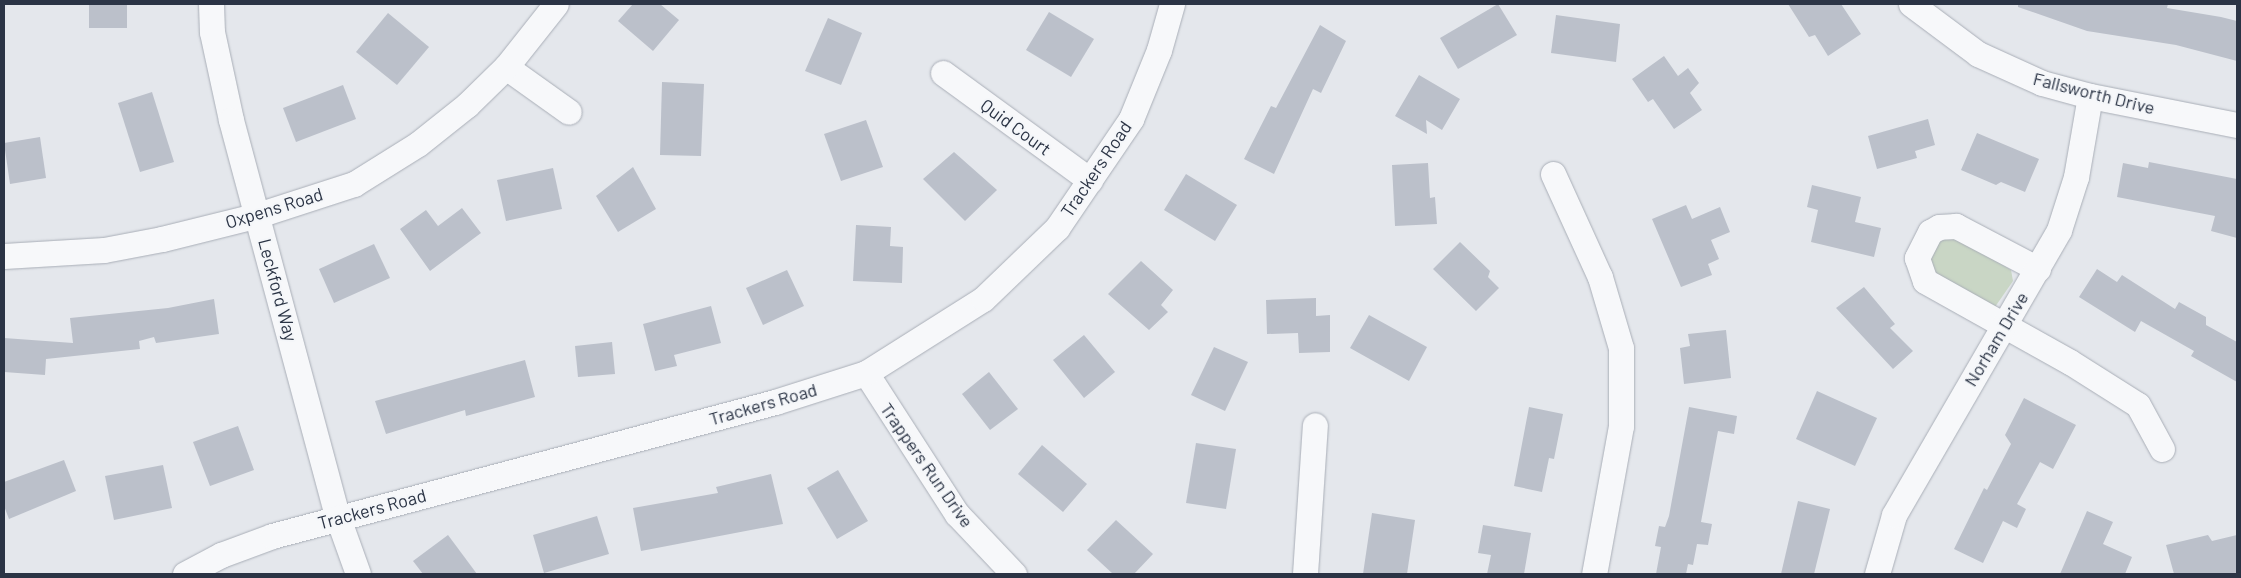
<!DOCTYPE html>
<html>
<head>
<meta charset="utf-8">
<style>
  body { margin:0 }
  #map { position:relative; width:2241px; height:578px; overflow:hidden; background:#e4e7ec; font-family:Barlow,sans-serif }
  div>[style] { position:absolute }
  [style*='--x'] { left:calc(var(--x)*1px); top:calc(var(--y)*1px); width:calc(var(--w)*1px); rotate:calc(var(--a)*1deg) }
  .green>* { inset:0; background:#c9d6c5 }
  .building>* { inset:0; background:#bbc0ca }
  .roads { filter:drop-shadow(0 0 1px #a9aeb7) drop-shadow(0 0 1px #a9aeb7) }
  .minor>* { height:25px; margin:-12.5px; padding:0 12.5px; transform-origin:12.5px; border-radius:12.5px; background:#f7f8fa }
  span { translate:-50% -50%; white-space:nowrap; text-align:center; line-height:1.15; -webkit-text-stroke:4px #f4f6f9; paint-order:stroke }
  .street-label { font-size:18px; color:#2b3445 }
  .frame { position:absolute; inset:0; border:5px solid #2b3445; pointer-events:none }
</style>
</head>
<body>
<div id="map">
  <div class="green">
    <i style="clip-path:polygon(1957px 237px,2011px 270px,2013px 281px,1995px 307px,1934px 276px,1927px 254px,1940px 238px)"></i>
  </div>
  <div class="building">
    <i style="clip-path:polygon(89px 4px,127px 4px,127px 28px,89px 28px)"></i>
    <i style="clip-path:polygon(633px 4px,660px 4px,679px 20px,653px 51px,618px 21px)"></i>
    <i style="clip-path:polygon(1498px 4px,1517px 35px,1458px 69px,1440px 38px)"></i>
    <i style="clip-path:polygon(1788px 4px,1841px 4px,1861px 34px,1828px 56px,1815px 35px,1809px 37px)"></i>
    <i style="clip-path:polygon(2018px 4px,2168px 4px,2167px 8px,2221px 17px,2237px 21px,2237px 61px,2176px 45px,2087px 31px,2018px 7px)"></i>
    <i style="clip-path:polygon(1049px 12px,1094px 39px,1071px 77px,1026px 50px)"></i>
    <i style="clip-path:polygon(388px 13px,429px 47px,397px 85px,356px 52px)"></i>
    <i style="clip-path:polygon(1556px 15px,1620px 24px,1616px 62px,1551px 53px)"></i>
    <i style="clip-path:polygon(828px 18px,862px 33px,841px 85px,805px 71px)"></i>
    <i style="clip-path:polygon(1320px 25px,1346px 41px,1321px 93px,1313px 89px,1274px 174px,1244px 159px,1271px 106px,1276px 108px)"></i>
    <i style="clip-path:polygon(1664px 56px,1678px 76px,1688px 68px,1699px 83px,1690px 93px,1702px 110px,1674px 129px,1653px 99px,1648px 102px,1632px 79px)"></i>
    <i style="clip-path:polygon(1419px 75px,1460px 99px,1442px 130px,1426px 120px,1427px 134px,1395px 116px)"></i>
    <i style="clip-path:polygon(662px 82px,704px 84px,701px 156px,660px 155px)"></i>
    <i style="clip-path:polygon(343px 85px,356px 119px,296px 142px,283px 108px)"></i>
    <i style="clip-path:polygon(152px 92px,174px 162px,140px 172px,118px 103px)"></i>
    <i style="clip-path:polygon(1928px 119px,1935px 145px,1915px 151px,1917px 158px,1877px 169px,1868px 136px)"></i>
    <i style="clip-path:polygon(866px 120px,883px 167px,841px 181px,824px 134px)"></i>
    <i style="clip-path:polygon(1977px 133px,2039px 159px,2025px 192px,2001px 182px,1996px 185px,1961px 170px)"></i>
    <i style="clip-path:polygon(40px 137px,46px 178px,10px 184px,4px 143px)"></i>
    <i style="clip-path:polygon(954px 152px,997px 190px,965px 221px,923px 179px)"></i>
    <i style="clip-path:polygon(2149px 162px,2237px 179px,2237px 238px,2211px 231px,2215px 216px,2117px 197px,2123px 163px,2148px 168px)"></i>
    <i style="clip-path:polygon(1428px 163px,1430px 198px,1435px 197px,1437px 224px,1395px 226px,1392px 165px)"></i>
    <i style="clip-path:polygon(633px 167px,656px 209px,618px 232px,596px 196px)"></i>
    <i style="clip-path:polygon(553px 168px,562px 209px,506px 221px,497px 180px)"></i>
    <i style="clip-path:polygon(1186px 174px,1237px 205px,1215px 241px,1164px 210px)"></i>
    <i style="clip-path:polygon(1812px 185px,1861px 197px,1855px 222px,1881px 228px,1874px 257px,1811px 242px,1818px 210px,1807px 207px)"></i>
    <i style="clip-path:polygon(1686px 205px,1692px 219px,1720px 207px,1730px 232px,1711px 240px,1719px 259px,1708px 264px,1712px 275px,1681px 287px,1652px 219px)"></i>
    <i style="clip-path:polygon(462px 208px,481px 233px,430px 271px,400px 229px,426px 210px,438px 226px)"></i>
    <i style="clip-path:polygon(856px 225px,891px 227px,890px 246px,903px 247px,902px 283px,853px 281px)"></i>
    <i style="clip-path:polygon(1460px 242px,1490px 271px,1488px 277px,1499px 288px,1476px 311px,1433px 269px)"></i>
    <i style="clip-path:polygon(374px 244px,390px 278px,334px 303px,319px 269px)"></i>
    <i style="clip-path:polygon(1141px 261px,1173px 290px,1161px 305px,1168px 312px,1149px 330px,1108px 294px)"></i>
    <i style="clip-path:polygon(2097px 269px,2117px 282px,2122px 275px,2175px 309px,2179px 302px,2206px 317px,2206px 325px,2237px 342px,2237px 382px,2191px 356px,2194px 351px,2141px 321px,2135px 332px,2079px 297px)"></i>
    <i style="clip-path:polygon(787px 270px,804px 306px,763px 325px,746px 288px)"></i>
    <i style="clip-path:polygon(1864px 287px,1895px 324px,1890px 328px,1913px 351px,1893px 369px,1836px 308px)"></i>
    <i style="clip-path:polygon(1316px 298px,1316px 316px,1330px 315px,1330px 352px,1299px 353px,1298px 333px,1267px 334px,1266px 300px)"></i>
    <i style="clip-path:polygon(214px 299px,219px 334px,156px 343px,154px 337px,139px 341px,140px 349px,46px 359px,45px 375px,4px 372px,4px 338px,73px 343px,70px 318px,168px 308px)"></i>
    <i style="clip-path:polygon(711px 306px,721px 343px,674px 355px,677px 366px,655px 371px,643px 324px)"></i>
    <i style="clip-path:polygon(1369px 315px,1427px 347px,1409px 381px,1350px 348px)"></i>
    <i style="clip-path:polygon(1726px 330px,1731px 378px,1684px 384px,1680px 348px,1690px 346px,1688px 334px)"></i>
    <i style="clip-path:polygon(1084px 335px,1115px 372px,1084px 398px,1053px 360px)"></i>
    <i style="clip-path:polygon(612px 342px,615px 374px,578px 377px,575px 346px)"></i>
    <i style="clip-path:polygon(1214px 347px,1248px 362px,1225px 411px,1191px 395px)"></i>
    <i style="clip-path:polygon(525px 360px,535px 397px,466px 416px,465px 410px,386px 434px,375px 401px)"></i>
    <i style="clip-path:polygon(989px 372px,1018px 409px,990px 430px,962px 394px)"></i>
    <i style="clip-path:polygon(1817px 391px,1877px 418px,1855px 466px,1796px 439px)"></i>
    <i style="clip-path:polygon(2024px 398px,2076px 425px,2053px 469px,2040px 462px,2017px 504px,2026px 509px,2017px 528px,2003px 521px,1983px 563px,1954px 549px,1984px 488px,1987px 490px,2011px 444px,2005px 435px)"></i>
    <i style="clip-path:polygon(1529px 407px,1563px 414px,1554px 459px,1549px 458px,1542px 492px,1514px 486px)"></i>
    <i style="clip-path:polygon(1689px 407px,1737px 416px,1734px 434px,1718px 431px,1701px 522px,1712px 524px,1708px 545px,1697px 544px,1693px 565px,1688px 564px,1686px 574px,1656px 574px,1661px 547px,1655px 546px,1659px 526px,1665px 527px,1669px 516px)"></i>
    <i style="clip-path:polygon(238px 426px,254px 470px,210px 486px,193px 442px)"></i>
    <i style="clip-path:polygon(1196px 443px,1236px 449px,1226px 509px,1186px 503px)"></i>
    <i style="clip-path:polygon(1042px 445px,1087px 484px,1063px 512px,1018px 474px)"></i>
    <i style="clip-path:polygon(64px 460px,76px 491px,9px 519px,4px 506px,4px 482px)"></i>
    <i style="clip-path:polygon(163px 465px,172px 508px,114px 520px,105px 476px)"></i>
    <i style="clip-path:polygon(838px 470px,868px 521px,837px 539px,807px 488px)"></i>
    <i style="clip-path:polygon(771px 474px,783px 524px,641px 551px,633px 508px,718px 493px,716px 487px)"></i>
    <i style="clip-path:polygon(1798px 501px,1830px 509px,1814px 574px,1781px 574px)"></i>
    <i style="clip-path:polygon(2087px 511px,2113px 522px,2103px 544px,2132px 557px,2125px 574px,2060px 574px)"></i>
    <i style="clip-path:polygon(1372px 513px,1415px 520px,1407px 574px,1363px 574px)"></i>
    <i style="clip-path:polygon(597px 516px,609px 554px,544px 573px,533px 535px)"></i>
    <i style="clip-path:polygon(1116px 520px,1153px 554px,1134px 574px,1113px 574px,1087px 550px)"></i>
    <i style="clip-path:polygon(1483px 525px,1531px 533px,1524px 574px,1487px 574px,1491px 555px,1478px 553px)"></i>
    <i style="clip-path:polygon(448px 535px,477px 574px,423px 574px,413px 561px)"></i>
    <i style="clip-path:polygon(2208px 535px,2212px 541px,2237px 535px,2237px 574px,2174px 574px,2166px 545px)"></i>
  </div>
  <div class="roads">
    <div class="minor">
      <i style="--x:211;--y:4;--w:28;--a:88"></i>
      <i style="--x:212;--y:32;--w:90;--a:77.8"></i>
      <i style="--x:231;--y:120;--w:412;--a:75"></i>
      <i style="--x:338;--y:518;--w:59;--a:70.3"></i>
      <i style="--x:1911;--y:4;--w:84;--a:36.7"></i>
      <i style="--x:1978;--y:54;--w:70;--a:24.4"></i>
      <i style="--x:2042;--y:83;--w:50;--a:15.2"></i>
      <i style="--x:2090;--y:96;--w:150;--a:11.2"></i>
      <i style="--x:506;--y:67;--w:77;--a:35.5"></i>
      <i style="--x:943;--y:73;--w:182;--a:36.1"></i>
      <i style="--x:1553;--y:174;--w:113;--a:65.5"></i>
      <i style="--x:1600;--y:277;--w:74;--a:73.5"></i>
      <i style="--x:1621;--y:348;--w:78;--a:90"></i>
      <i style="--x:1621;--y:426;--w:150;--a:100.3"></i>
      <i style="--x:4;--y:256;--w:100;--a:-3.4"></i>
      <i style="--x:104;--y:250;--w:59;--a:-10.7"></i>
      <i style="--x:162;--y:239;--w:99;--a:-14"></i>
      <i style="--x:258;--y:215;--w:101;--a:-17.9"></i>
      <i style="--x:354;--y:184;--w:75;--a:-32"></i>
      <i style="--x:418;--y:144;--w:63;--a:-38.5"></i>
      <i style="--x:467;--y:105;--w:54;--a:-44.3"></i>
      <i style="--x:506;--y:67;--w:80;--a:-51.6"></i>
      <i style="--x:2038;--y:269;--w:93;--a:-152.3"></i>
      <i style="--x:1956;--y:226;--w:17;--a:177"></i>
      <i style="--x:1939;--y:227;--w:10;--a:151"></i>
      <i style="--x:1930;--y:232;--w:29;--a:117"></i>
      <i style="--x:1917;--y:258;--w:24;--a:71"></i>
      <i style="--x:1925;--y:281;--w:166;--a:29.2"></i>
      <i style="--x:2070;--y:362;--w:80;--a:32.3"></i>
      <i style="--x:2138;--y:405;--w:50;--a:61.4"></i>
      <i style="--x:866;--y:373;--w:168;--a:57.2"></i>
      <i style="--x:957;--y:514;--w:83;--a:46.5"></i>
      <i style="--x:185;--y:574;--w:41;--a:-27.8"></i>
      <i style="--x:221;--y:555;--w:54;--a:-20.4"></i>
      <i style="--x:272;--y:536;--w:521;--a:-14.92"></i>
      <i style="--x:775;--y:402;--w:96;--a:-17.7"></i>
      <i style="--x:866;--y:373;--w:138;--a:-32.3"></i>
      <i style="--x:983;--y:299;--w:103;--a:-43.8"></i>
      <i style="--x:1057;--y:228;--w:132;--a:-55.8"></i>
      <i style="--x:1131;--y:119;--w:74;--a:-67.9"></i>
      <i style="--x:1159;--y:50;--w:48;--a:-74.2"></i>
      <i style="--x:1305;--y:574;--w:149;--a:-86.2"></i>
      <i style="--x:1877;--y:574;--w:61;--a:-73.9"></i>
      <i style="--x:1894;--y:515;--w:329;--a:-59.9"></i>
      <i style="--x:2059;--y:230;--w:56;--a:-72.2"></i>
      <i style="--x:2076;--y:177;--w:82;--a:-80.2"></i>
    </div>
  </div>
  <div class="street-label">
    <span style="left:2094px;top:93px;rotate:14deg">Fallsworth Drive</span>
    <span style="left:1016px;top:127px;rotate:36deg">Quid Court</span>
    <span style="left:1096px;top:169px;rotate:-56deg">Trackers Road</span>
    <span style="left:274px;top:208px;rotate:-17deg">Oxpens Road</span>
    <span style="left:278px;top:290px;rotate:75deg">Leckford Way</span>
    <span style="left:1996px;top:339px;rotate:-59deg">Norham Drive</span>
    <span style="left:763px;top:404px;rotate:-16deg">Trackers Road</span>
    <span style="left:927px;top:465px;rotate:55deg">Trappers Run Drive</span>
    <span style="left:372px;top:509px;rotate:-15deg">Trackers Road</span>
  </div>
  <div class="frame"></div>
</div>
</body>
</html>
